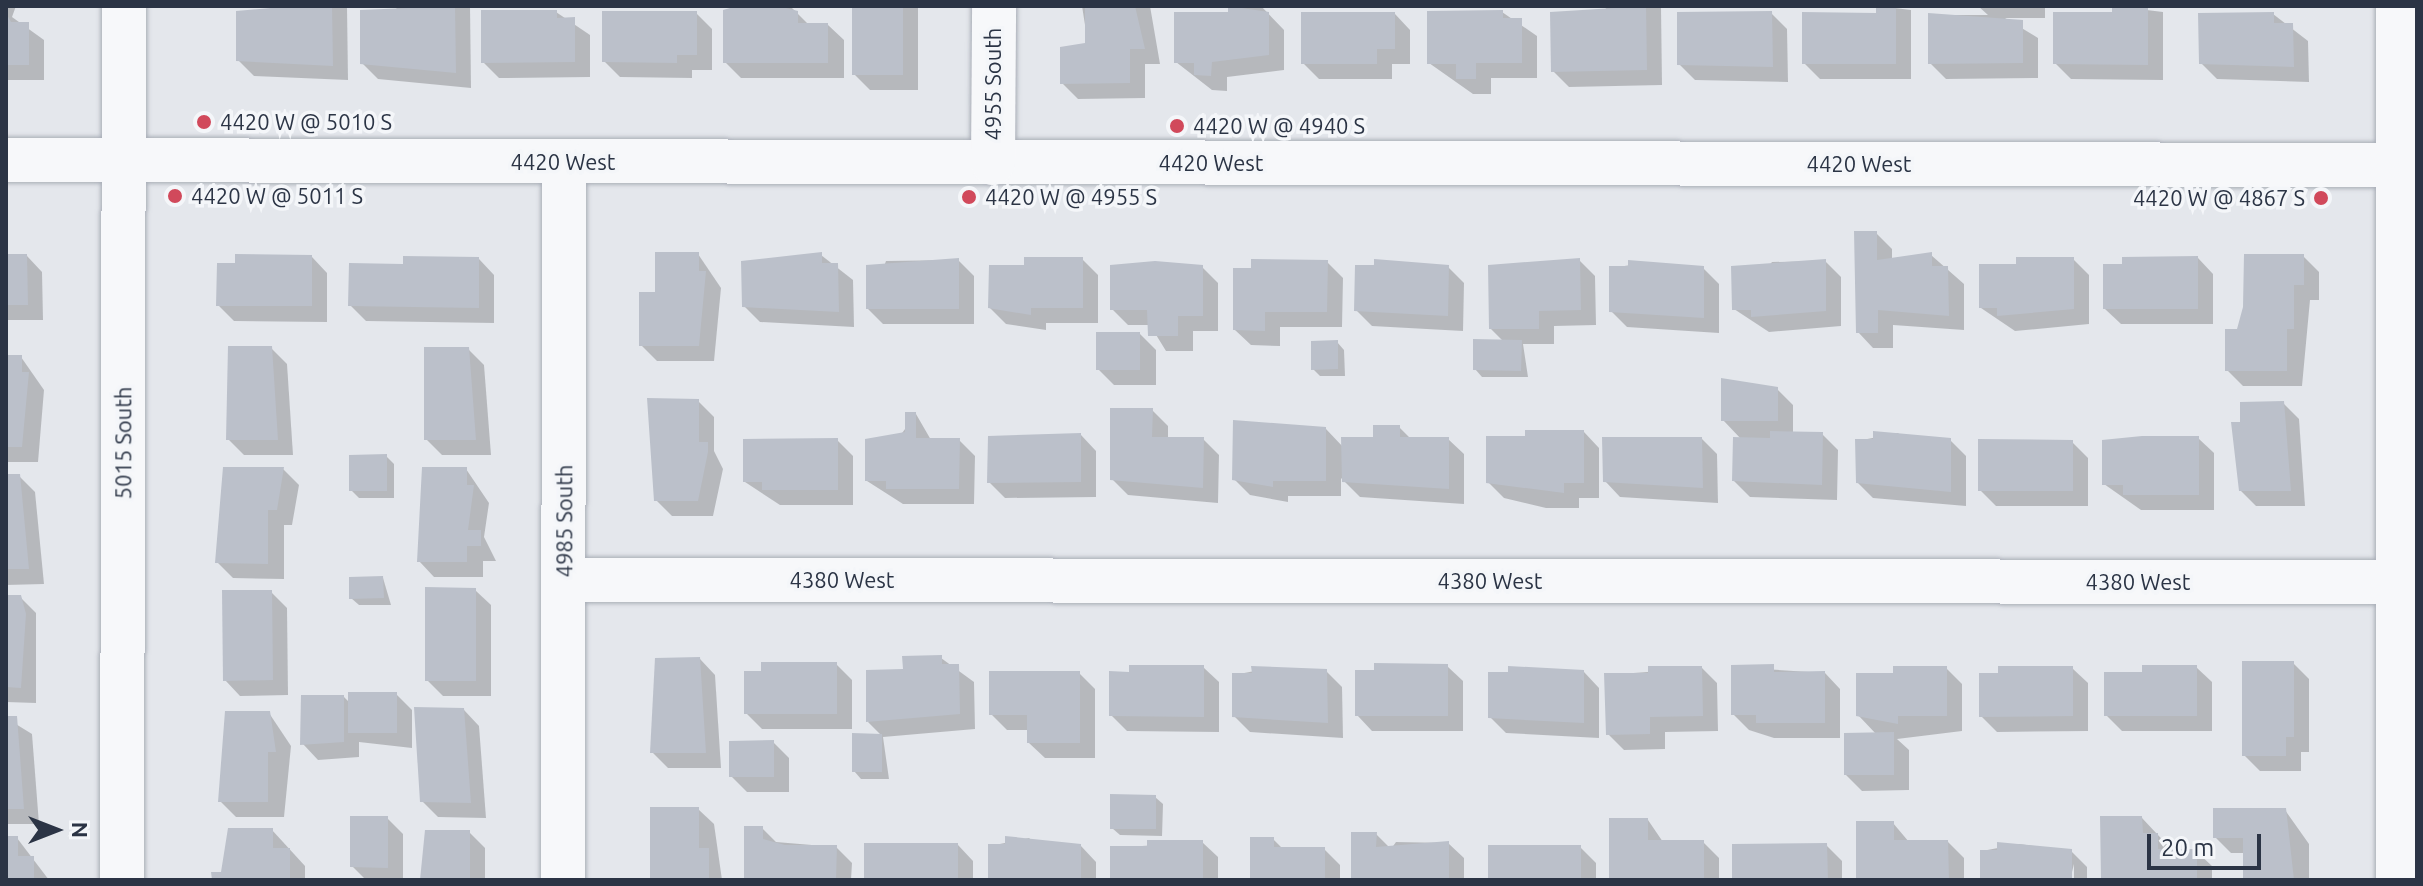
<!DOCTYPE html>
<html>
<head>
<meta charset="utf-8">
<style>
  body { margin:0 }
  #map { position:relative; width:2423px; height:886px; overflow:hidden; background:#e4e7ec; font-family:Ubuntu,sans-serif }
  div>[style] { position:absolute }
  [style*='--x'] { left:calc(var(--x)*1px); top:calc(var(--y)*1px); width:calc(var(--w)*1px); rotate:calc(var(--a)*1deg) }
  .shadow>* { inset:0; background:#0003 }
  .building>* { inset:0; background:#bbc0ca }
  .roads { filter:drop-shadow(0 0 2px #a9aeb7) drop-shadow(0 0 2px #a9aeb7) }
  .minor>* { height:44px; margin:-22px; padding:0 22px; transform-origin:22px; border-radius:22px; background:#f7f8fa }
  .dots>* { width:22px; height:22px; translate:-50% -50%; box-sizing:border-box; border:4px solid #f4f6f9; border-radius:50% }
  span { translate:-50% -50%; white-space:nowrap; text-align:center; line-height:1.15; -webkit-text-stroke:7px #f4f6f9; paint-order:stroke }
  .street-label { font-size:22px; color:#2b3445 }
  .poi-label { font-size:22px; color:#2b3445 }
  .left { translate:0 -50%; text-align:left }
  .right { translate:-100% -50%; text-align:right }
  .frame { position:absolute; inset:0; border:8px solid #2b3445; pointer-events:none }
  .north { position:absolute; left:16px; top:790px; width:80px; height:80px; -webkit-text-stroke:6px #f4f6f9; paint-order:stroke; rotate:90deg; font-size:22px; font-weight:700; line-height:32px; text-align:center; color:#2b3445 }
  .north::after { content:''; display:block; margin:auto; width:28px; height:36px; background:#2b3445; clip-path:polygon(50% 0,100% 100%,50% 72%,0 100%) }
  .scale { position:absolute; left:2147px; top:834px; width:114px; height:36px; box-sizing:border-box; border:4px solid #2b3445; border-top:0; padding-left:10px; font-size:24px; line-height:28px; white-space:nowrap; color:#2b3445; -webkit-text-stroke:6px #f4f6f9; paint-order:stroke }
</style>
</head>
<body>
<div id="map">
  <div class="shadow">
    <i style="clip-path:polygon(6px 6px,16px 6px,12px 17px,44px 40px,44px 80px,6px 80px)"></i>
    <i style="clip-path:polygon(295px 6px,347px 7px,348px 80px,254px 76px,238px 60px)"></i>
    <i style="clip-path:polygon(398px 6px,470px 6px,471px 88px,378px 79px,362px 63px)"></i>
    <i style="clip-path:polygon(739px 6px,790px 6px,809px 25px,828px 25px,844px 40px,844px 78px,741px 78px,725px 62px)"></i>
    <i style="clip-path:polygon(854px 6px,918px 6px,918px 90px,870px 90px,854px 74px)"></i>
    <i style="clip-path:polygon(1082px 6px,1150px 6px,1160px 64px,1145px 64px,1145px 98px,1078px 99px,1062px 83px,1088px 44px)"></i>
    <i style="clip-path:polygon(1230px 6px,1261px 6px,1284px 30px,1284px 70px,1227px 77px,1227px 91px,1212px 90px,1176px 62px,1230px 14px)"></i>
    <i style="clip-path:polygon(1608px 6px,1661px 7px,1662px 85px,1569px 87px,1553px 71px)"></i>
    <i style="clip-path:polygon(1878px 6px,1911px 10px,1911px 79px,1820px 79px,1804px 63px,1878px 15px)"></i>
    <i style="clip-path:polygon(1978px 6px,2045px 6px,2045px 18px,2005px 18px,2038px 38px,2038px 78px,1946px 79px,1930px 63px,1930px 15px,1988px 15px)"></i>
    <i style="clip-path:polygon(2114px 6px,2163px 12px,2163px 80px,2071px 79px,2055px 63px,2114px 14px)"></i>
    <i style="clip-path:polygon(556px 12px,590px 35px,590px 77px,499px 78px,483px 62px)"></i>
    <i style="clip-path:polygon(1502px 12px,1537px 36px,1537px 78px,1491px 78px,1491px 94px,1473px 94px,1429px 63px)"></i>
    <i style="clip-path:polygon(696px 13px,712px 29px,712px 70px,692px 70px,692px 78px,620px 77px,604px 61px)"></i>
    <i style="clip-path:polygon(1771px 13px,1787px 29px,1788px 82px,1695px 80px,1679px 64px)"></i>
    <i style="clip-path:polygon(1395px 14px,1410px 30px,1410px 64px,1392px 64px,1392px 79px,1319px 79px,1303px 63px)"></i>
    <i style="clip-path:polygon(2273px 14px,2308px 41px,2309px 82px,2217px 79px,2201px 63px)"></i>
    <i style="clip-path:polygon(1876px 233px,1892px 249px,1892px 260px,1931px 255px,1964px 284px,1964px 330px,1893px 325px,1893px 348px,1873px 348px,1858px 332px)"></i>
    <i style="clip-path:polygon(698px 254px,721px 288px,714px 361px,657px 361px,641px 345px,657px 294px)"></i>
    <i style="clip-path:polygon(821px 255px,853px 280px,854px 327px,760px 322px,744px 306px)"></i>
    <i style="clip-path:polygon(6px 256px,27px 256px,42px 272px,43px 320px,6px 320px)"></i>
    <i style="clip-path:polygon(2303px 256px,2319px 272px,2319px 300px,2310px 300px,2302px 386px,2243px 386px,2227px 370px,2239px 331px)"></i>
    <i style="clip-path:polygon(312px 257px,327px 273px,327px 322px,234px 321px,218px 305px)"></i>
    <i style="clip-path:polygon(2198px 258px,2213px 274px,2213px 324px,2121px 324px,2105px 309px)"></i>
    <i style="clip-path:polygon(479px 259px,494px 275px,494px 323px,366px 321px,350px 305px,405px 266px)"></i>
    <i style="clip-path:polygon(1082px 259px,1098px 275px,1098px 323px,1046px 323px,1046px 330px,1006px 324px,990px 308px,1026px 267px)"></i>
    <i style="clip-path:polygon(2073px 259px,2089px 275px,2089px 324px,2015px 331px,1981px 308px,2018px 266px)"></i>
    <i style="clip-path:polygon(958px 260px,974px 276px,974px 324px,883px 324px,868px 309px,886px 261px)"></i>
    <i style="clip-path:polygon(1579px 260px,1595px 276px,1596px 325px,1554px 326px,1554px 344px,1523px 344px,1528px 377px,1482px 377px,1475px 369px,1504px 342px,1491px 329px)"></i>
    <i style="clip-path:polygon(1825px 261px,1841px 277px,1841px 326px,1769px 332px,1734px 309px,1772px 262px)"></i>
    <i style="clip-path:polygon(1327px 262px,1343px 278px,1342px 327px,1280px 327px,1280px 346px,1251px 345px,1235px 330px,1253px 270px)"></i>
    <i style="clip-path:polygon(1397px 262px,1448px 267px,1464px 283px,1463px 331px,1372px 326px,1356px 310px,1357px 267px)"></i>
    <i style="clip-path:polygon(1651px 262px,1658px 268px,1703px 268px,1719px 284px,1719px 333px,1627px 327px,1611px 311px,1611px 268px)"></i>
    <i style="clip-path:polygon(1202px 267px,1218px 283px,1218px 331px,1193px 331px,1193px 351px,1166px 351px,1150px 325px,1128px 325px,1112px 309px)"></i>
    <i style="clip-path:polygon(1140px 334px,1156px 350px,1156px 385px,1114px 385px,1098px 369px)"></i>
    <i style="clip-path:polygon(1337px 342px,1344px 350px,1345px 376px,1320px 376px,1313px 369px)"></i>
    <i style="clip-path:polygon(271px 348px,287px 364px,293px 455px,244px 455px,228px 439px)"></i>
    <i style="clip-path:polygon(468px 349px,484px 365px,491px 455px,442px 455px,426px 439px)"></i>
    <i style="clip-path:polygon(6px 357px,21px 357px,44px 390px,38px 462px,6px 462px)"></i>
    <i style="clip-path:polygon(1723px 380px,1777px 389px,1793px 405px,1793px 433px,1822px 434px,1838px 450px,1837px 500px,1750px 497px,1734px 481px,1742px 440px,1723px 420px)"></i>
    <i style="clip-path:polygon(649px 400px,698px 401px,714px 417px,714px 451px,723px 469px,713px 516px,672px 516px,656px 500px)"></i>
    <i style="clip-path:polygon(2283px 403px,2299px 419px,2305px 506px,2256px 506px,2240px 490px,2242px 424px)"></i>
    <i style="clip-path:polygon(1152px 410px,1168px 426px,1168px 439px,1203px 439px,1219px 455px,1218px 503px,1128px 495px,1112px 479px)"></i>
    <i style="clip-path:polygon(916px 414px,931px 440px,959px 440px,975px 456px,974px 504px,903px 504px,867px 481px)"></i>
    <i style="clip-path:polygon(1235px 422px,1326px 429px,1344px 448px,1399px 427px,1411px 439px,1448px 439px,1464px 454px,1464px 504px,1360px 497px,1341px 478px,1341px 496px,1288px 496px,1288px 502px,1250px 495px,1234px 479px)"></i>
    <i style="clip-path:polygon(1584px 432px,1599px 448px,1599px 498px,1579px 498px,1579px 508px,1546px 508px,1504px 498px,1488px 482px,1527px 438px)"></i>
    <i style="clip-path:polygon(1898px 433px,1905px 440px,1950px 440px,1966px 456px,1966px 506px,1873px 498px,1858px 483px,1857px 441px)"></i>
    <i style="clip-path:polygon(1081px 435px,1096px 451px,1096px 497px,1005px 498px,989px 482px)"></i>
    <i style="clip-path:polygon(2198px 438px,2214px 453px,2214px 510px,2141px 510px,2104px 484px)"></i>
    <i style="clip-path:polygon(1702px 439px,1717px 454px,1718px 503px,1620px 497px,1605px 481px)"></i>
    <i style="clip-path:polygon(837px 440px,853px 456px,853px 505px,780px 505px,745px 482px)"></i>
    <i style="clip-path:polygon(2072px 442px,2088px 458px,2088px 506px,1996px 506px,1980px 490px)"></i>
    <i style="clip-path:polygon(386px 456px,394px 464px,394px 498px,359px 498px,351px 490px)"></i>
    <i style="clip-path:polygon(283px 469px,299px 485px,292px 525px,284px 525px,284px 579px,233px 578px,217px 562px)"></i>
    <i style="clip-path:polygon(466px 469px,489px 503px,484px 537px,496px 561px,483px 561px,483px 577px,434px 577px,419px 561px)"></i>
    <i style="clip-path:polygon(6px 476px,19px 476px,35px 492px,44px 584px,6px 585px)"></i>
    <i style="clip-path:polygon(383px 578px,391px 605px,359px 605px,351px 598px)"></i>
    <i style="clip-path:polygon(475px 590px,491px 605px,491px 696px,443px 696px,427px 680px)"></i>
    <i style="clip-path:polygon(271px 592px,287px 608px,288px 695px,240px 696px,225px 680px)"></i>
    <i style="clip-path:polygon(6px 597px,20px 597px,36px 613px,36px 703px,6px 702px)"></i>
    <i style="clip-path:polygon(941px 658px,974px 682px,975px 729px,883px 737px,889px 779px,861px 779px,854px 771px,854px 735px,882px 736px,868px 722px,905px 671px)"></i>
    <i style="clip-path:polygon(700px 659px,715px 675px,721px 768px,668px 768px,652px 752px)"></i>
    <i style="clip-path:polygon(2293px 663px,2309px 679px,2309px 752px,2301px 752px,2301px 771px,2260px 771px,2244px 755px)"></i>
    <i style="clip-path:polygon(836px 664px,852px 680px,852px 729px,762px 729px,746px 713px)"></i>
    <i style="clip-path:polygon(1447px 666px,1463px 681px,1463px 731px,1372px 731px,1357px 715px)"></i>
    <i style="clip-path:polygon(1203px 667px,1219px 682px,1219px 732px,1127px 731px,1111px 715px)"></i>
    <i style="clip-path:polygon(1733px 667px,1825px 673px,1840px 689px,1840px 738px,1774px 738px,1749px 730px,1733px 714px)"></i>
    <i style="clip-path:polygon(2196px 667px,2212px 682px,2212px 731px,2122px 731px,2106px 715px,2144px 674px)"></i>
    <i style="clip-path:polygon(1270px 668px,1326px 671px,1342px 687px,1343px 738px,1250px 732px,1234px 716px,1234px 675px)"></i>
    <i style="clip-path:polygon(1702px 668px,1717px 683px,1718px 731px,1665px 732px,1665px 749px,1624px 750px,1608px 734px,1606px 675px)"></i>
    <i style="clip-path:polygon(1946px 668px,1962px 684px,1962px 731px,1897px 739px,1909px 750px,1909px 790px,1862px 791px,1846px 775px,1877px 735px,1858px 715px,1895px 675px)"></i>
    <i style="clip-path:polygon(2072px 668px,2088px 683px,2088px 731px,1997px 732px,1981px 716px)"></i>
    <i style="clip-path:polygon(1584px 672px,1599px 688px,1599px 738px,1506px 733px,1490px 717px)"></i>
    <i style="clip-path:polygon(1079px 673px,1095px 689px,1095px 758px,1045px 758px,1029px 743px,1029px 730px,1007px 730px,991px 714px)"></i>
    <i style="clip-path:polygon(396px 694px,412px 710px,412px 748px,359px 742px,359px 757px,318px 760px,303px 744px,344px 697px,350px 703px)"></i>
    <i style="clip-path:polygon(464px 710px,479px 726px,486px 818px,438px 817px,422px 801px)"></i>
    <i style="clip-path:polygon(269px 713px,291px 746px,284px 817px,236px 817px,220px 801px)"></i>
    <i style="clip-path:polygon(6px 718px,32px 734px,39px 824px,6px 824px)"></i>
    <i style="clip-path:polygon(773px 742px,789px 758px,789px 792px,747px 792px,731px 776px)"></i>
    <i style="clip-path:polygon(1155px 797px,1163px 804px,1162px 836px,1120px 835px,1112px 828px)"></i>
    <i style="clip-path:polygon(698px 809px,714px 824px,722px 880px,652px 880px)"></i>
    <i style="clip-path:polygon(2285px 810px,2309px 844px,2309px 880px,2245px 880px,2245px 853px,2231px 853px,2215px 837px)"></i>
    <i style="clip-path:polygon(387px 818px,403px 834px,403px 880px,366px 880px,352px 866px)"></i>
    <i style="clip-path:polygon(2142px 818px,2173px 851px,2196px 851px,2212px 866px,2212px 880px,2103px 880px)"></i>
    <i style="clip-path:polygon(1648px 820px,1663px 842px,1703px 842px,1719px 858px,1719px 880px,1611px 880px)"></i>
    <i style="clip-path:polygon(1893px 823px,1909px 842px,1948px 842px,1964px 858px,1964px 880px,1858px 880px)"></i>
    <i style="clip-path:polygon(762px 828px,776px 842px,836px 847px,852px 863px,851px 880px,746px 880px)"></i>
    <i style="clip-path:polygon(272px 830px,305px 866px,305px 880px,214px 880px)"></i>
    <i style="clip-path:polygon(469px 832px,485px 848px,485px 880px,424px 880px)"></i>
    <i style="clip-path:polygon(1376px 834px,1391px 849px,1396px 842px,1448px 843px,1464px 858px,1464px 880px,1353px 880px)"></i>
    <i style="clip-path:polygon(6px 838px,17px 838px,49px 880px,6px 880px)"></i>
    <i style="clip-path:polygon(1029px 838px,1037px 846px,1081px 846px,1096px 862px,1096px 880px,990px 880px,990px 846px)"></i>
    <i style="clip-path:polygon(1273px 839px,1283px 849px,1324px 849px,1340px 865px,1340px 880px,1252px 880px)"></i>
    <i style="clip-path:polygon(1202px 842px,1218px 857px,1218px 880px,1112px 880px,1112px 848px)"></i>
    <i style="clip-path:polygon(2019px 844px,2071px 851px,2087px 867px,2087px 880px,2074px 880px,2074px 864px,2070px 880px,1982px 880px,1982px 851px)"></i>
    <i style="clip-path:polygon(958px 845px,973px 861px,973px 880px,866px 880px)"></i>
    <i style="clip-path:polygon(1826px 845px,1842px 861px,1842px 880px,1734px 880px)"></i>
    <i style="clip-path:polygon(1580px 847px,1596px 863px,1596px 880px,1490px 880px)"></i>
  </div>
  <div class="building">
    <i style="clip-path:polygon(293px 6px,332px 6px,333px 66px,236px 61px,236px 11px)"></i>
    <i style="clip-path:polygon(455px 6px,456px 73px,360px 64px,360px 10px)"></i>
    <i style="clip-path:polygon(737px 6px,778px 6px,798px 11px,798px 23px,828px 23px,828px 63px,723px 63px,723px 10px)"></i>
    <i style="clip-path:polygon(852px 6px,903px 6px,903px 75px,852px 75px)"></i>
    <i style="clip-path:polygon(1085px 6px,1135px 6px,1145px 49px,1130px 49px,1130px 83px,1060px 84px,1060px 47px,1085px 43px)"></i>
    <i style="clip-path:polygon(1228px 6px,1269px 12px,1269px 55px,1212px 62px,1211px 76px,1194px 75px,1194px 63px,1174px 63px,1174px 12px,1228px 12px)"></i>
    <i style="clip-path:polygon(1646px 6px,1647px 70px,1551px 72px,1550px 12px)"></i>
    <i style="clip-path:polygon(1876px 6px,1896px 6px,1896px 64px,1802px 64px,1802px 12px,1876px 13px)"></i>
    <i style="clip-path:polygon(2112px 6px,2148px 6px,2148px 65px,2053px 64px,2053px 12px,2112px 12px)"></i>
    <i style="clip-path:polygon(481px 10px,557px 10px,557px 18px,575px 17px,575px 62px,481px 63px)"></i>
    <i style="clip-path:polygon(1503px 10px,1503px 18px,1522px 18px,1522px 63px,1476px 63px,1476px 79px,1456px 79px,1456px 64px,1427px 64px,1427px 11px)"></i>
    <i style="clip-path:polygon(602px 11px,697px 11px,697px 55px,677px 55px,677px 63px,602px 62px)"></i>
    <i style="clip-path:polygon(1772px 11px,1773px 67px,1677px 65px,1677px 12px)"></i>
    <i style="clip-path:polygon(1301px 12px,1395px 12px,1395px 49px,1377px 49px,1377px 64px,1301px 64px)"></i>
    <i style="clip-path:polygon(2274px 12px,2274px 23px,2293px 23px,2294px 67px,2199px 64px,2198px 13px)"></i>
    <i style="clip-path:polygon(6px 13px,11px 22px,29px 22px,29px 65px,6px 65px)"></i>
    <i style="clip-path:polygon(1928px 13px,2023px 20px,2023px 63px,1928px 64px)"></i>
    <i style="clip-path:polygon(1854px 231px,1877px 231px,1877px 260px,1932px 252px,1932px 266px,1948px 266px,1949px 316px,1878px 310px,1878px 333px,1856px 333px)"></i>
    <i style="clip-path:polygon(655px 252px,699px 252px,699px 271px,706px 271px,699px 346px,639px 346px,639px 292px,655px 292px)"></i>
    <i style="clip-path:polygon(822px 252px,822px 263px,838px 263px,839px 312px,742px 307px,741px 261px)"></i>
    <i style="clip-path:polygon(6px 254px,27px 254px,28px 305px,6px 305px)"></i>
    <i style="clip-path:polygon(235px 254px,312px 255px,312px 306px,216px 306px,217px 263px,235px 263px)"></i>
    <i style="clip-path:polygon(2244px 254px,2304px 254px,2304px 285px,2294px 285px,2294px 329px,2287px 329px,2287px 371px,2225px 371px,2225px 329px,2237px 329px,2243px 307px)"></i>
    <i style="clip-path:polygon(403px 256px,479px 257px,479px 308px,348px 306px,349px 263px,403px 264px)"></i>
    <i style="clip-path:polygon(2198px 256px,2198px 309px,2103px 309px,2103px 264px,2122px 264px,2122px 257px)"></i>
    <i style="clip-path:polygon(1024px 257px,1083px 257px,1083px 308px,1031px 308px,1031px 315px,988px 308px,989px 265px,1024px 265px)"></i>
    <i style="clip-path:polygon(2016px 257px,2074px 257px,2074px 309px,1997px 316px,1997px 308px,1979px 308px,1979px 264px,2016px 264px)"></i>
    <i style="clip-path:polygon(959px 258px,959px 309px,866px 309px,866px 265px)"></i>
    <i style="clip-path:polygon(1580px 258px,1581px 310px,1539px 311px,1539px 329px,1489px 329px,1488px 265px)"></i>
    <i style="clip-path:polygon(1251px 259px,1328px 260px,1327px 312px,1265px 312px,1265px 331px,1233px 330px,1233px 268px,1251px 268px)"></i>
    <i style="clip-path:polygon(1374px 259px,1449px 265px,1448px 316px,1354px 311px,1355px 265px,1374px 265px)"></i>
    <i style="clip-path:polygon(1826px 259px,1826px 311px,1751px 317px,1751px 310px,1732px 310px,1731px 266px)"></i>
    <i style="clip-path:polygon(1628px 260px,1704px 266px,1704px 318px,1609px 312px,1609px 266px,1628px 266px)"></i>
    <i style="clip-path:polygon(1155px 261px,1203px 265px,1203px 316px,1178px 316px,1178px 336px,1148px 336px,1147px 310px,1110px 310px,1110px 265px)"></i>
    <i style="clip-path:polygon(1096px 332px,1140px 332px,1140px 370px,1096px 370px)"></i>
    <i style="clip-path:polygon(1473px 339px,1522px 340px,1521px 371px,1473px 370px)"></i>
    <i style="clip-path:polygon(1338px 340px,1338px 369px,1311px 370px,1311px 341px)"></i>
    <i style="clip-path:polygon(228px 346px,272px 346px,278px 440px,226px 440px)"></i>
    <i style="clip-path:polygon(424px 347px,469px 347px,476px 440px,424px 440px)"></i>
    <i style="clip-path:polygon(6px 355px,22px 355px,22px 372px,29px 372px,22px 447px,6px 447px)"></i>
    <i style="clip-path:polygon(1721px 378px,1778px 387px,1778px 421px,1721px 421px)"></i>
    <i style="clip-path:polygon(647px 398px,699px 399px,699px 442px,708px 442px,708px 452px,698px 501px,654px 501px)"></i>
    <i style="clip-path:polygon(2284px 401px,2291px 491px,2239px 491px,2231px 422px,2240px 422px,2240px 402px)"></i>
    <i style="clip-path:polygon(1110px 408px,1153px 408px,1152px 437px,1204px 437px,1203px 488px,1110px 480px)"></i>
    <i style="clip-path:polygon(905px 412px,916px 412px,916px 438px,960px 438px,959px 489px,886px 489px,886px 481px,865px 481px,865px 439px,905px 432px)"></i>
    <i style="clip-path:polygon(1233px 420px,1326px 427px,1326px 481px,1273px 481px,1273px 487px,1232px 480px)"></i>
    <i style="clip-path:polygon(1373px 425px,1400px 425px,1400px 437px,1449px 437px,1449px 489px,1342px 482px,1341px 437px,1373px 437px)"></i>
    <i style="clip-path:polygon(1525px 430px,1584px 430px,1584px 483px,1564px 483px,1564px 493px,1486px 483px,1486px 436px,1525px 436px)"></i>
    <i style="clip-path:polygon(1770px 431px,1823px 432px,1822px 485px,1732px 481px,1733px 437px,1770px 438px)"></i>
    <i style="clip-path:polygon(1873px 431px,1951px 438px,1951px 492px,1856px 483px,1855px 439px,1873px 439px)"></i>
    <i style="clip-path:polygon(1081px 433px,1081px 482px,987px 483px,988px 436px)"></i>
    <i style="clip-path:polygon(2142px 436px,2199px 436px,2199px 495px,2123px 495px,2123px 485px,2102px 485px,2102px 440px)"></i>
    <i style="clip-path:polygon(1602px 437px,1702px 437px,1703px 488px,1603px 482px)"></i>
    <i style="clip-path:polygon(838px 438px,838px 490px,762px 490px,762px 482px,743px 482px,743px 439px)"></i>
    <i style="clip-path:polygon(1978px 439px,2073px 440px,2073px 491px,1978px 491px)"></i>
    <i style="clip-path:polygon(387px 454px,387px 491px,349px 491px,349px 455px)"></i>
    <i style="clip-path:polygon(223px 467px,284px 467px,277px 510px,268px 510px,268px 564px,215px 563px)"></i>
    <i style="clip-path:polygon(422px 467px,467px 467px,467px 485px,474px 485px,468px 530px,481px 530px,481px 546px,467px 546px,467px 562px,417px 562px)"></i>
    <i style="clip-path:polygon(6px 474px,20px 474px,29px 569px,6px 569px)"></i>
    <i style="clip-path:polygon(383px 576px,384px 598px,349px 599px,349px 577px)"></i>
    <i style="clip-path:polygon(425px 587px,476px 588px,476px 681px,425px 681px)"></i>
    <i style="clip-path:polygon(222px 590px,272px 590px,273px 680px,223px 681px)"></i>
    <i style="clip-path:polygon(6px 595px,21px 595px,26px 614px,21px 688px,6px 687px)"></i>
    <i style="clip-path:polygon(942px 655px,942px 664px,959px 664px,960px 714px,866px 722px,866px 670px,903px 669px,902px 656px)"></i>
    <i style="clip-path:polygon(700px 657px,706px 753px,650px 753px,655px 658px)"></i>
    <i style="clip-path:polygon(2242px 661px,2294px 661px,2294px 737px,2286px 737px,2286px 756px,2242px 756px)"></i>
    <i style="clip-path:polygon(761px 662px,837px 662px,837px 714px,744px 714px,744px 671px,761px 671px)"></i>
    <i style="clip-path:polygon(1374px 663px,1448px 664px,1448px 716px,1355px 716px,1355px 670px,1374px 670px)"></i>
    <i style="clip-path:polygon(1774px 664px,1774px 672px,1825px 671px,1825px 723px,1756px 723px,1756px 715px,1731px 715px,1731px 665px)"></i>
    <i style="clip-path:polygon(1129px 665px,1204px 665px,1204px 717px,1109px 716px,1109px 671px,1129px 672px)"></i>
    <i style="clip-path:polygon(2142px 665px,2197px 665px,2197px 716px,2104px 716px,2104px 672px,2142px 672px)"></i>
    <i style="clip-path:polygon(1251px 666px,1327px 669px,1328px 723px,1232px 717px,1232px 673px,1252px 673px)"></i>
    <i style="clip-path:polygon(1508px 666px,1584px 670px,1584px 723px,1488px 718px,1488px 672px,1508px 672px)"></i>
    <i style="clip-path:polygon(1648px 666px,1702px 666px,1703px 716px,1650px 717px,1650px 734px,1606px 735px,1604px 673px,1648px 673px)"></i>
    <i style="clip-path:polygon(1893px 666px,1947px 666px,1947px 716px,1898px 716px,1898px 724px,1856px 716px,1856px 673px,1893px 673px)"></i>
    <i style="clip-path:polygon(1998px 666px,2073px 666px,2073px 716px,1979px 717px,1979px 673px,1998px 673px)"></i>
    <i style="clip-path:polygon(989px 671px,1080px 671px,1080px 743px,1027px 743px,1027px 715px,989px 715px)"></i>
    <i style="clip-path:polygon(348px 692px,397px 692px,397px 733px,348px 733px)"></i>
    <i style="clip-path:polygon(301px 695px,344px 695px,344px 742px,300px 745px)"></i>
    <i style="clip-path:polygon(414px 707px,464px 708px,471px 803px,420px 802px)"></i>
    <i style="clip-path:polygon(225px 711px,270px 711px,276px 752px,268px 752px,268px 802px,218px 802px)"></i>
    <i style="clip-path:polygon(6px 716px,17px 716px,24px 809px,6px 809px)"></i>
    <i style="clip-path:polygon(1894px 732px,1894px 775px,1844px 775px,1844px 733px)"></i>
    <i style="clip-path:polygon(852px 733px,882px 734px,882px 772px,852px 772px)"></i>
    <i style="clip-path:polygon(774px 740px,774px 777px,729px 777px,729px 741px)"></i>
    <i style="clip-path:polygon(1110px 794px,1156px 795px,1156px 829px,1110px 829px)"></i>
    <i style="clip-path:polygon(650px 807px,699px 807px,699px 848px,709px 848px,709px 880px,650px 880px)"></i>
    <i style="clip-path:polygon(2213px 808px,2286px 808px,2294px 880px,2243px 880px,2243px 838px,2213px 838px)"></i>
    <i style="clip-path:polygon(350px 816px,388px 816px,388px 868px,350px 867px)"></i>
    <i style="clip-path:polygon(2100px 816px,2142px 816px,2143px 833px,2158px 833px,2158px 849px,2197px 849px,2197px 880px,2101px 880px)"></i>
    <i style="clip-path:polygon(1609px 818px,1648px 818px,1648px 840px,1704px 840px,1704px 880px,1609px 880px)"></i>
    <i style="clip-path:polygon(1856px 821px,1894px 821px,1894px 840px,1948px 840px,1949px 880px,1856px 880px)"></i>
    <i style="clip-path:polygon(744px 826px,763px 826px,763px 839px,785px 845px,837px 845px,836px 880px,744px 880px)"></i>
    <i style="clip-path:polygon(228px 828px,273px 828px,273px 848px,290px 848px,290px 880px,212px 880px,211px 872px,221px 872px)"></i>
    <i style="clip-path:polygon(425px 830px,470px 830px,470px 880px,420px 880px)"></i>
    <i style="clip-path:polygon(1351px 832px,1377px 832px,1376px 847px,1449px 841px,1449px 880px,1351px 880px)"></i>
    <i style="clip-path:polygon(6px 836px,18px 836px,18px 856px,34px 856px,34px 880px,6px 880px)"></i>
    <i style="clip-path:polygon(1005px 836px,1081px 844px,1081px 880px,988px 880px,988px 844px,1005px 844px)"></i>
    <i style="clip-path:polygon(1250px 837px,1274px 837px,1274px 847px,1325px 847px,1325px 880px,1250px 880px)"></i>
    <i style="clip-path:polygon(1147px 840px,1203px 840px,1203px 880px,1110px 880px,1110px 846px,1147px 846px)"></i>
    <i style="clip-path:polygon(1997px 842px,2072px 849px,2072px 880px,1980px 880px,1980px 850px,1997px 850px)"></i>
    <i style="clip-path:polygon(864px 843px,958px 843px,958px 880px,864px 880px)"></i>
    <i style="clip-path:polygon(1827px 843px,1828px 880px,1732px 880px,1732px 844px)"></i>
    <i style="clip-path:polygon(1488px 845px,1581px 845px,1581px 880px,1488px 880px)"></i>
  </div>
  <div class="roads">
    <div class="minor">
      <i style="--x:6;--y:160;--w:2411;--a:0.12"></i>
      <i style="--x:993;--y:163;--w:157;--a:-89.6"></i>
      <i style="--x:564;--y:580;--w:1853;--a:0.06"></i>
      <i style="--x:122;--y:880;--w:874;--a:-89.87"></i>
      <i style="--x:563;--y:880;--w:718;--a:-89.92"></i>
      <i style="--x:2398;--y:880;--w:874;--a:-90"></i>
    </div>
  </div>
  <div class="dots">
    <i style="left:204px;top:122px;background:#d1495b"></i>
    <i style="left:1177px;top:126px;background:#d1495b"></i>
    <i style="left:175px;top:196px;background:#d1495b"></i>
    <i style="left:969px;top:197px;background:#d1495b"></i>
    <i style="left:2321px;top:198px;background:#d1495b"></i>
  </div>
  <div class="street-label">
    <span style="left:993px;top:84px;rotate:-90deg">4955 South</span>
    <span style="left:563px;top:162px">4420 West</span>
    <span style="left:1211px;top:163px">4420 West</span>
    <span style="left:1859px;top:164px">4420 West</span>
    <span style="left:123px;top:443px;rotate:-90deg">5015 South</span>
    <span style="left:564px;top:521px;rotate:-90deg">4985 South</span>
    <span style="left:842px;top:580px">4380 West</span>
    <span style="left:1490px;top:581px">4380 West</span>
    <span style="left:2138px;top:582px">4380 West</span>
  </div>
  <div class="poi-label">
    <span class="left" style="left:220px;top:122px">4420 W @ 5010 S</span>
    <span class="left" style="left:1193px;top:126px">4420 W @ 4940 S</span>
    <span class="left" style="left:191px;top:196px">4420 W @ 5011 S</span>
    <span class="left" style="left:985px;top:197px">4420 W @ 4955 S</span>
    <span class="right" style="left:2305px;top:198px">4420 W @ 4867 S</span>
  </div>
  <div class="frame"></div>
  <div class="north">N</div>
  <div class="scale">20 m</div>
</div>
</body>
</html>
